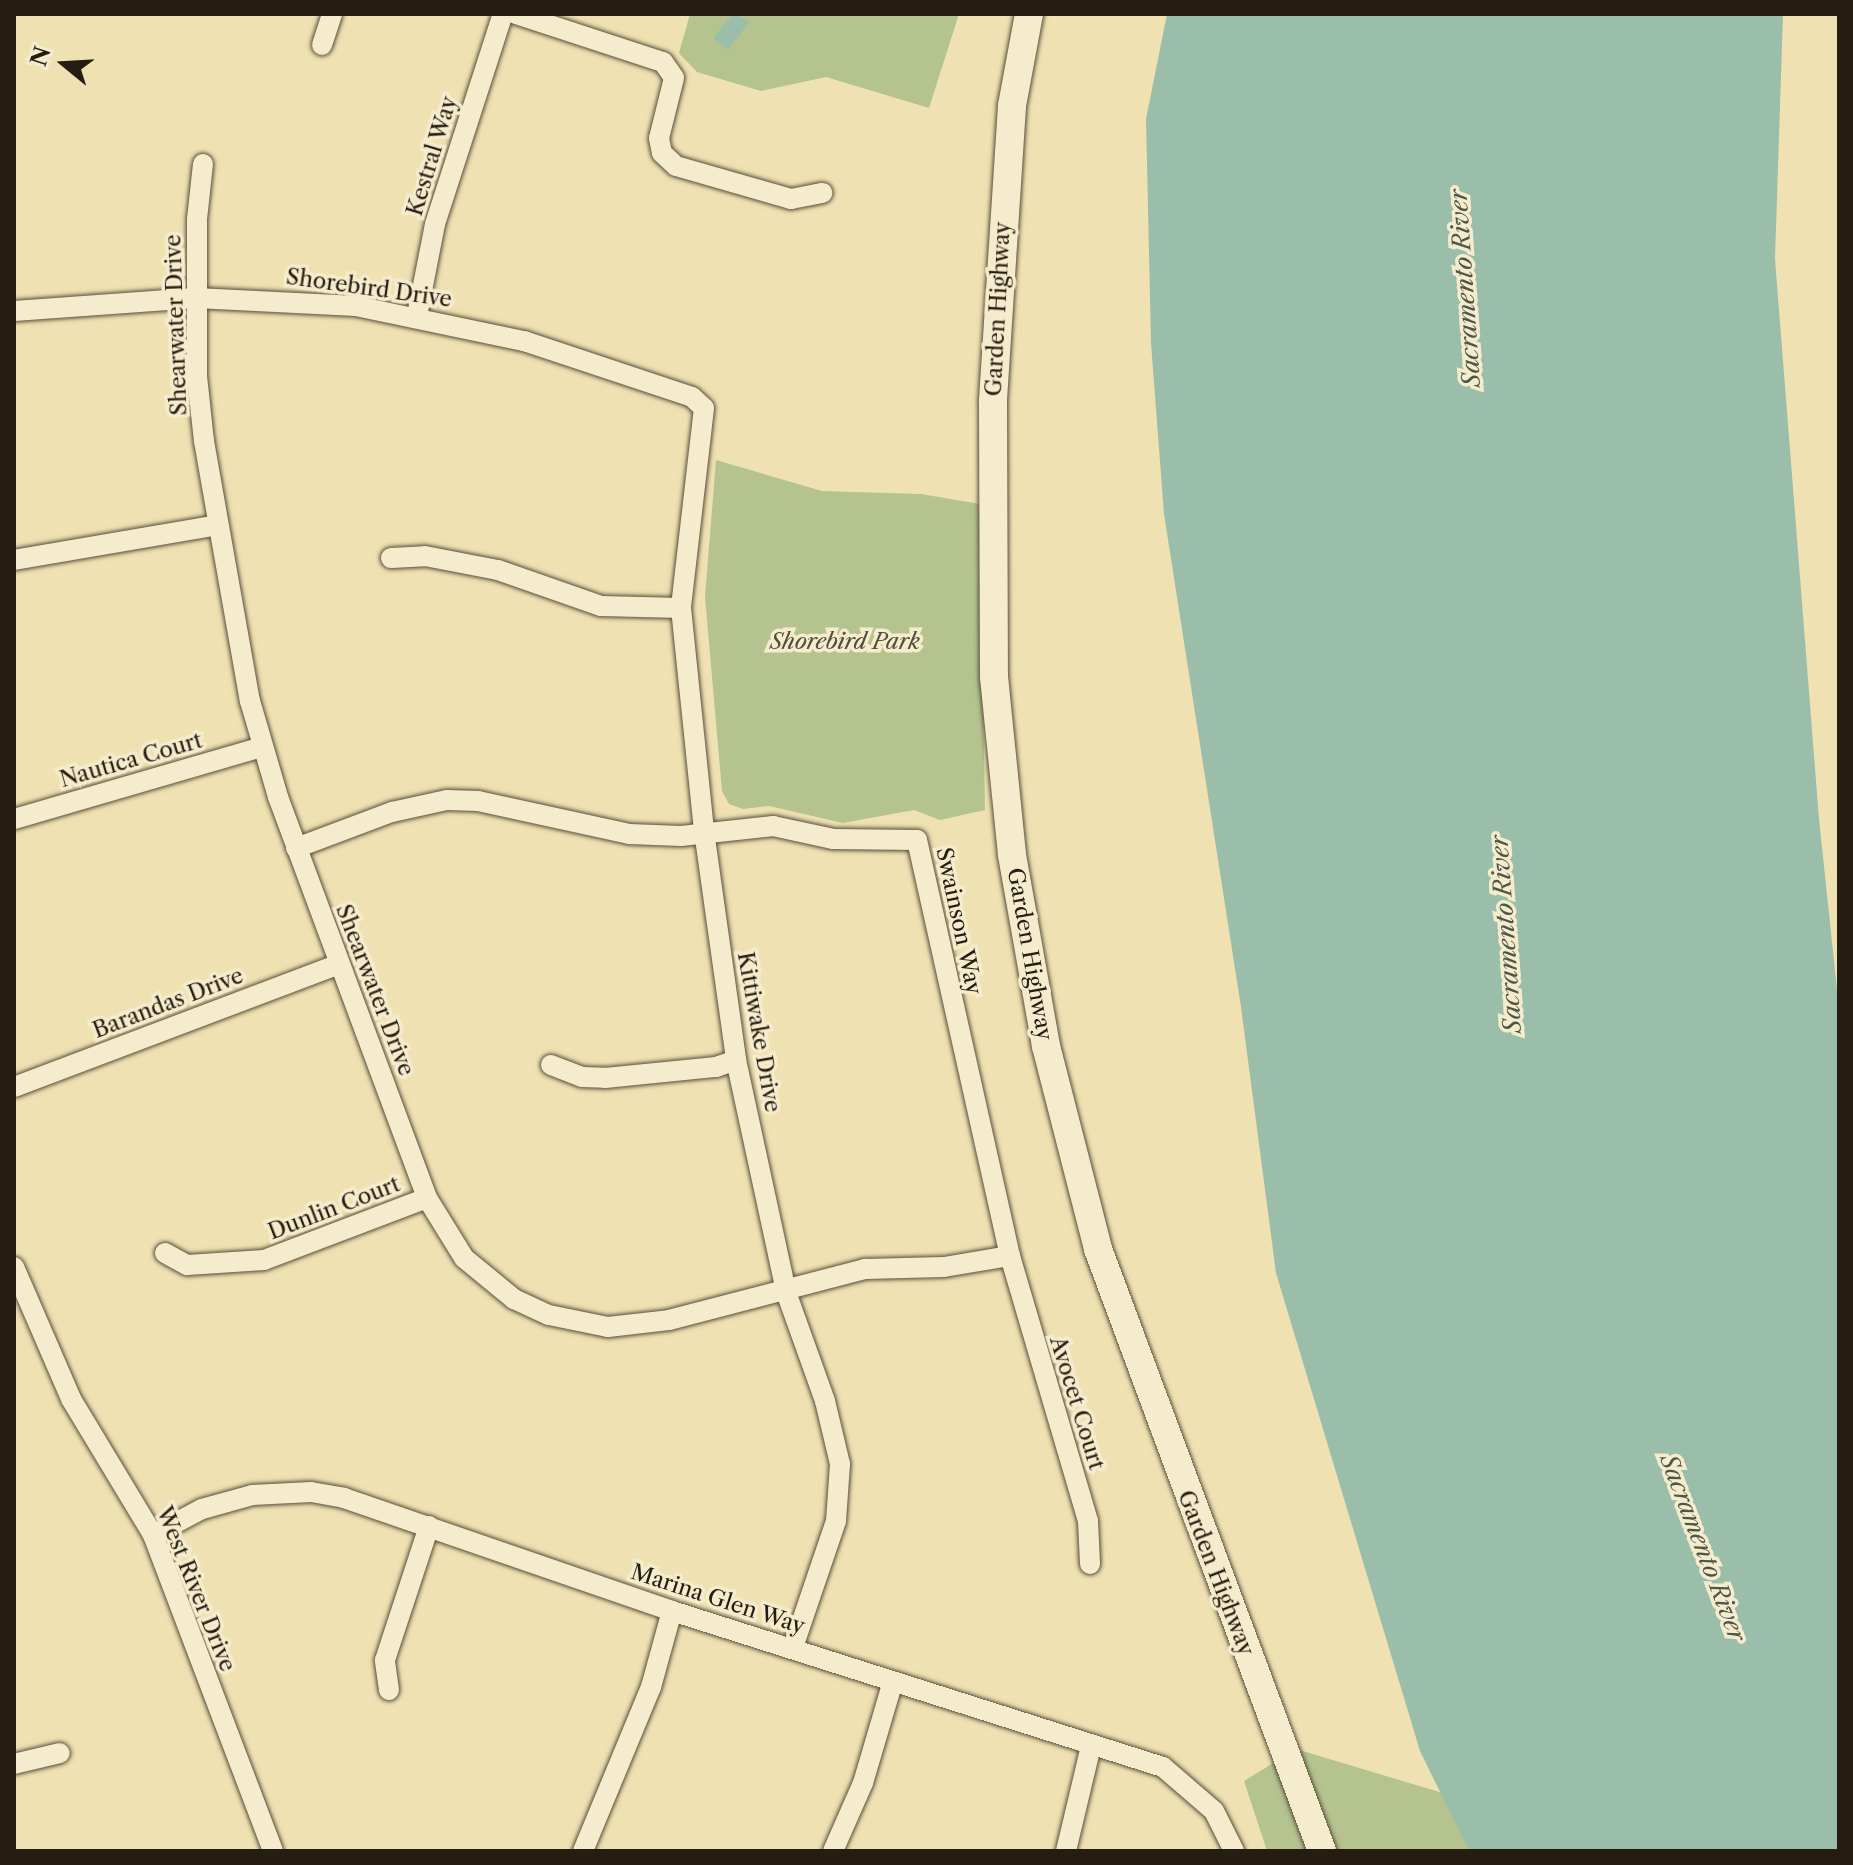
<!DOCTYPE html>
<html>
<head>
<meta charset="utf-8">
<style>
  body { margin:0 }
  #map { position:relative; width:1853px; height:1865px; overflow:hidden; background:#efe1b2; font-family:"Libre Caslon Text",serif }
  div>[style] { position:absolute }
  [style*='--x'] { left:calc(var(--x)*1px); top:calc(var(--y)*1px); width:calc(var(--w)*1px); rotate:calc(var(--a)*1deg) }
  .green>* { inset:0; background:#b5c38f }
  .water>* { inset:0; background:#9abeaa }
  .roads { filter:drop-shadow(0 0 2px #584e3a) drop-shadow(0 0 2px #584e3a) }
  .minor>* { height:20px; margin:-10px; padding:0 10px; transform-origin:10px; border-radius:10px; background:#f5eccd }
  .secondary>* { height:28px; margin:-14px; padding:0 14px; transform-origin:14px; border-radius:14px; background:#f5eccd }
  span { translate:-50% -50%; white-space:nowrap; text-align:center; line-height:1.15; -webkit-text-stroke:7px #f5eccd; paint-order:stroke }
  .street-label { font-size:22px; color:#261d12 }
  .park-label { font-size:22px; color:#514f38; font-style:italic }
  .water-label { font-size:24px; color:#4f5547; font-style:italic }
  .frame { position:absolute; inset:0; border:16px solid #261d12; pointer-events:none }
  .north { position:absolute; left:24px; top:24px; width:80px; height:80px; -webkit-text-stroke:6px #f5eccd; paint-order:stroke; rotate:288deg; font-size:22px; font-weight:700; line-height:32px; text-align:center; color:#261d12 }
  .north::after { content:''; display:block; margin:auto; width:28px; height:36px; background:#261d12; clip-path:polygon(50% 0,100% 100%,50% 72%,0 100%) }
</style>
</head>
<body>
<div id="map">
  <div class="green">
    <i style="clip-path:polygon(690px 14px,959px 14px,929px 108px,826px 77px,761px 91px,697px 72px,679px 53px)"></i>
    <i style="clip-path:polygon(716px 460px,822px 491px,921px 494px,980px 504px,985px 810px,940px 820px,914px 810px,843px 823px,769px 806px,743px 809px,729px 804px,722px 791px,705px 597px)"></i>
    <i style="clip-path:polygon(1296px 1749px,1456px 1797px,1480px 1851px,1267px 1851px,1244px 1781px)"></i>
  </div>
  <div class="water">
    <i style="clip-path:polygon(733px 14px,750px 21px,728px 50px,713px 38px)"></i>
    <i style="clip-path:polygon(1167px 14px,1783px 14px,1775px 259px,1819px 819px,1839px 1008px,1839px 1851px,1469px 1851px,1420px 1751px,1276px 1273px,1241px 1007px,1164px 514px,1151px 343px,1146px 119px)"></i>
  </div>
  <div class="roads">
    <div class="minor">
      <i style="--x:516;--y:14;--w:155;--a:18.1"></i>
      <i style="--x:663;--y:62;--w:19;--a:55"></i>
      <i style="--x:674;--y:78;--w:62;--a:104"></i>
      <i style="--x:659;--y:138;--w:15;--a:79"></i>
      <i style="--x:662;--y:153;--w:19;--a:43"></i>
      <i style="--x:676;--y:166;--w:120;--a:16"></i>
      <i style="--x:791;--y:199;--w:32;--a:-11"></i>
      <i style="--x:322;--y:45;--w:33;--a:-72"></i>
      <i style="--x:203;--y:164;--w:55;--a:96.2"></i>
      <i style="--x:197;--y:219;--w:157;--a:90"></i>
      <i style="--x:197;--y:376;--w:65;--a:83.9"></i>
      <i style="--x:204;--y:441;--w:264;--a:80"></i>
      <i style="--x:250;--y:701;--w:100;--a:73.7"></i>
      <i style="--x:278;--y:797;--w:428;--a:69.6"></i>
      <i style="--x:427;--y:1198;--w:70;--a:58.3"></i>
      <i style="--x:464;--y:1258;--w:65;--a:39.4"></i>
      <i style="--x:514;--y:1299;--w:38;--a:25"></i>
      <i style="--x:549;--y:1315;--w:60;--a:11.5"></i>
      <i style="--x:608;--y:1327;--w:61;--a:-6.5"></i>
      <i style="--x:669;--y:1320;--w:203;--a:-14.6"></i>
      <i style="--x:865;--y:1269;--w:79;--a:-1.5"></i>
      <i style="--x:944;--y:1267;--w:67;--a:-9.5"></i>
      <i style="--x:14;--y:311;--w:182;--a:-4.1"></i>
      <i style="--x:196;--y:298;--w:160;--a:2.9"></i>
      <i style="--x:356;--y:306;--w:172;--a:11.8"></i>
      <i style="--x:524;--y:341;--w:177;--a:18.4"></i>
      <i style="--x:692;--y:397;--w:16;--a:43"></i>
      <i style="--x:704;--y:408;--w:201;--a:96.6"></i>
      <i style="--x:681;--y:608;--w:224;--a:84.1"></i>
      <i style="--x:704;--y:831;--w:231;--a:82"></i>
      <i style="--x:736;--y:1060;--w:237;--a:77.8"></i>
      <i style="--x:786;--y:1292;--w:116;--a:70.3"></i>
      <i style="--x:825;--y:1401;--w:65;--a:76.6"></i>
      <i style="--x:840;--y:1464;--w:57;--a:94"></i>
      <i style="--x:836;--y:1521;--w:133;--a:108.8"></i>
      <i style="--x:417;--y:316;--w:94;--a:-78.9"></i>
      <i style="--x:435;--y:224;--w:221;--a:-72.1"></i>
      <i style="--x:391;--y:558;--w:34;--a:-3"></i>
      <i style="--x:425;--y:556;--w:74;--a:10.9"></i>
      <i style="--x:498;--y:570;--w:109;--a:19.3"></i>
      <i style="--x:601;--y:606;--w:80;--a:1.4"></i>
      <i style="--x:14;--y:560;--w:207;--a:-9.7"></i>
      <i style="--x:14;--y:819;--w:258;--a:-16.2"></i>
      <i style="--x:296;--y:848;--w:103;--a:-20.6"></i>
      <i style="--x:392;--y:812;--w:56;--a:-12.3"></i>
      <i style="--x:447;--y:800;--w:31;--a:2"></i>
      <i style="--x:478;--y:801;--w:155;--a:12.3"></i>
      <i style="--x:629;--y:834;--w:52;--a:2.2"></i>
      <i style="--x:681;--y:836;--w:93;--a:-6.2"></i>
      <i style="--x:773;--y:826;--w:61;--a:12.2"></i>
      <i style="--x:833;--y:839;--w:84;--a:0.7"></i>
      <i style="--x:917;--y:840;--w:426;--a:77.4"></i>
      <i style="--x:1010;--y:1256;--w:276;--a:73.6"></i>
      <i style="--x:1088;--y:1521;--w:43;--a:87.3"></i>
      <i style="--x:551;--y:1065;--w:33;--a:21"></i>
      <i style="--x:582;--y:1077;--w:23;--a:2"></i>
      <i style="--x:605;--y:1078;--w:112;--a:-5.7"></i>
      <i style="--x:716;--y:1067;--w:21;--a:-19"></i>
      <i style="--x:14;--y:1087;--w:348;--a:-20.7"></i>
      <i style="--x:165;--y:1253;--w:25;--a:29"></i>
      <i style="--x:187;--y:1265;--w:77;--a:-3.7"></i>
      <i style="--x:264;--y:1260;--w:174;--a:-20.8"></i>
      <i style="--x:14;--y:1267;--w:144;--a:66.6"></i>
      <i style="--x:71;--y:1399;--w:159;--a:58.9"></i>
      <i style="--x:153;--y:1535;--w:338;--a:69.2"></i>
      <i style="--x:153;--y:1535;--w:55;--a:-28"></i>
      <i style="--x:202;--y:1509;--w:52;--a:-15.6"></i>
      <i style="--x:252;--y:1495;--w:59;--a:-2.9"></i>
      <i style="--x:311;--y:1492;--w:34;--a:10"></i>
      <i style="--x:344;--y:1498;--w:347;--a:19"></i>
      <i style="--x:672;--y:1611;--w:515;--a:17.63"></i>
      <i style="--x:1163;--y:1767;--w:67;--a:40.8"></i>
      <i style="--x:1214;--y:1811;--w:45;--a:63.4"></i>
      <i style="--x:389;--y:1690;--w:30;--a:-98"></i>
      <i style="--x:385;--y:1660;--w:141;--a:-71.8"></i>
      <i style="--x:14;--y:1764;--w:47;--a:-13.4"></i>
      <i style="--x:583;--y:1851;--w:178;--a:-67.5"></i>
      <i style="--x:651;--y:1687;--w:79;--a:-74.6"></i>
      <i style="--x:833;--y:1851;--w:74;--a:-66.2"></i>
      <i style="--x:863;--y:1783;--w:106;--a:-73.6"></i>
      <i style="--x:1066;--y:1851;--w:108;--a:-76.6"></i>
    </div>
    <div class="secondary">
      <i style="--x:1029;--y:14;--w:94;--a:100.5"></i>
      <i style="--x:1012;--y:106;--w:297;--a:93.7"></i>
      <i style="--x:993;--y:402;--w:275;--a:89.8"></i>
      <i style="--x:994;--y:677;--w:179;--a:84.2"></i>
      <i style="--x:1012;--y:855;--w:194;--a:79.9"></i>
      <i style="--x:1046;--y:1046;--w:210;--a:75.6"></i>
      <i style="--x:1098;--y:1249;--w:642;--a:69.59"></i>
    </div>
  </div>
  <div class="street-label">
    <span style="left:432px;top:156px;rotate:-73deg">Kestral Way</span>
    <span style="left:369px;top:288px;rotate:8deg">Shorebird Drive</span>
    <span style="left:998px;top:309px;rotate:-87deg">Garden Highway</span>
    <span style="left:176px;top:325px;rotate:-92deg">Shearwater Drive</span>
    <span style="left:131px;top:760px;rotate:-16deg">Nautica Court</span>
    <span style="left:959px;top:921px;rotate:78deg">Swainson Way</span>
    <span style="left:1030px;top:954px;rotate:80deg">Garden Highway</span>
    <span style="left:375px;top:990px;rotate:69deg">Shearwater Drive</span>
    <span style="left:168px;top:1003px;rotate:-21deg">Barandas Drive</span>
    <span style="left:759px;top:1032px;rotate:80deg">Kittiwake Drive</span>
    <span style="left:334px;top:1208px;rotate:-21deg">Dunlin Court</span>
    <span style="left:1077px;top:1403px;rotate:73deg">Avocet Court</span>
    <span style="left:1216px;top:1573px;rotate:69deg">Garden Highway</span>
    <span style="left:196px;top:1589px;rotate:68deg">West River Drive</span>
    <span style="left:718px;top:1599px;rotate:18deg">Marina Glen Way</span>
  </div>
  <div class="park-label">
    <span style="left:845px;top:642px">Shorebird Park</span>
  </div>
  <div class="water-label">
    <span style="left:1465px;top:288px;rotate:-94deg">Sacramento River</span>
    <span style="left:1506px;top:934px;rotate:-94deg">Sacramento River</span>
    <span style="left:1703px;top:1548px;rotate:69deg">Sacramento River</span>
  </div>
  <div class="frame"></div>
  <div class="north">N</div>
</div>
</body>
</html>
